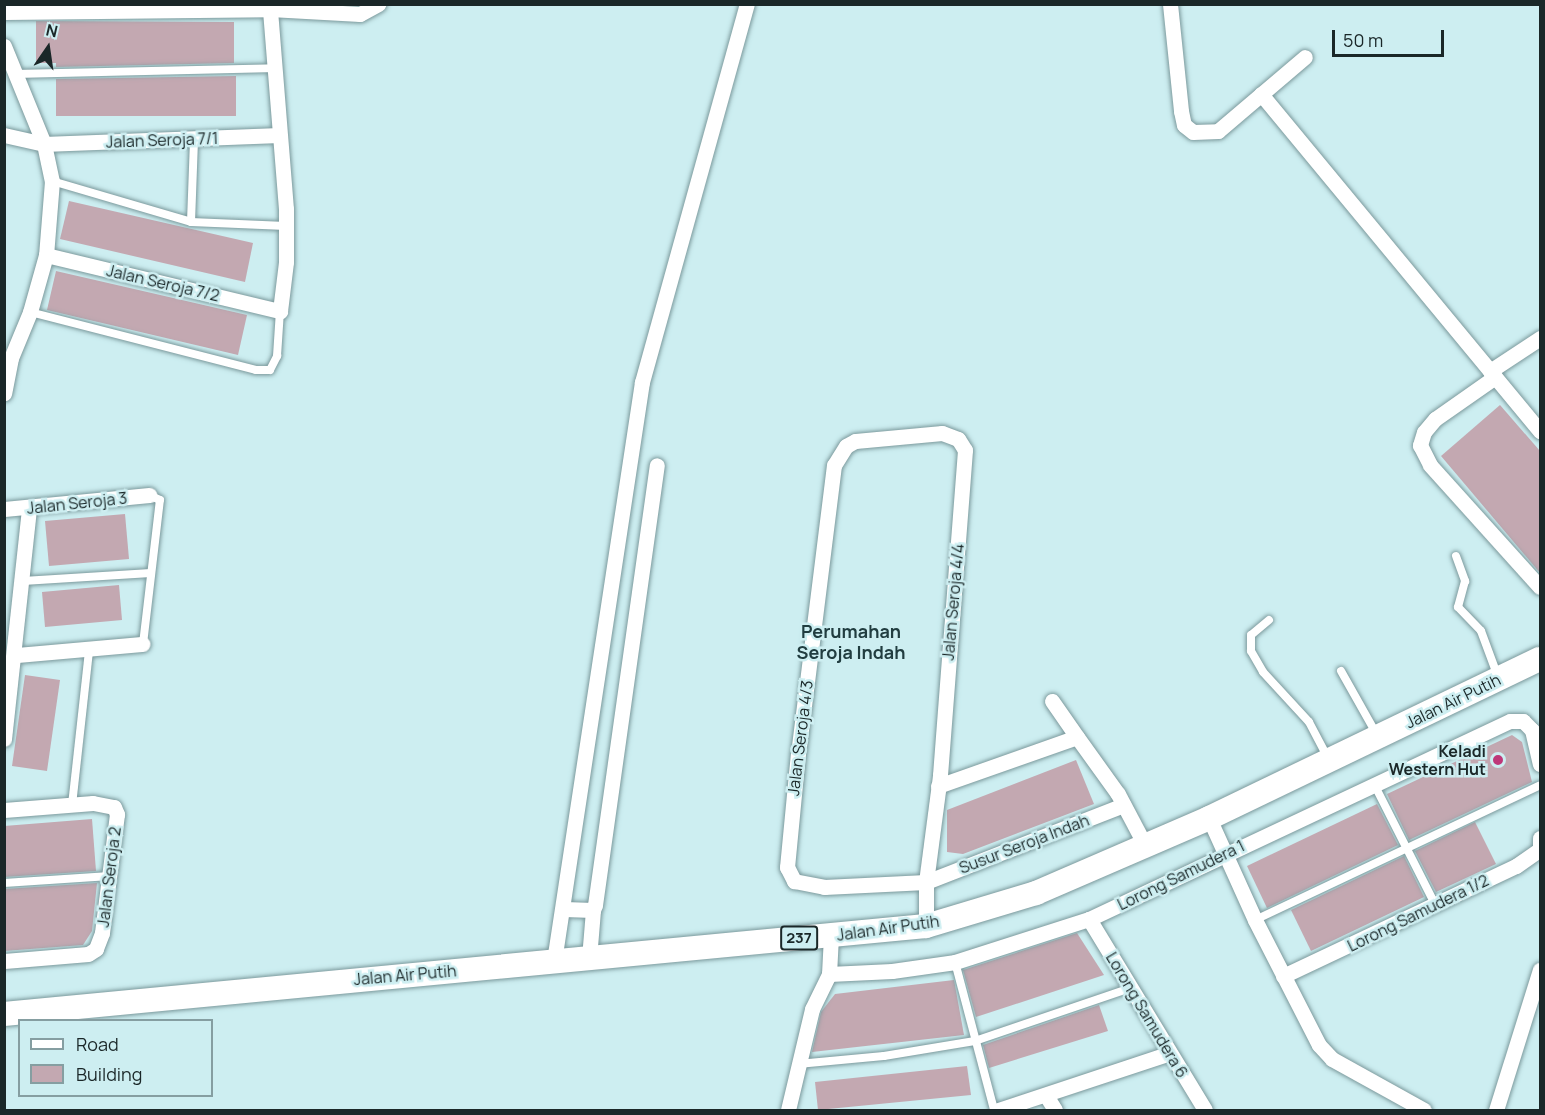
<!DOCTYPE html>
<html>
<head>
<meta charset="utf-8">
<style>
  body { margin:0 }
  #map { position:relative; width:1545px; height:1115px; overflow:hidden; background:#cdeef1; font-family:Manrope,sans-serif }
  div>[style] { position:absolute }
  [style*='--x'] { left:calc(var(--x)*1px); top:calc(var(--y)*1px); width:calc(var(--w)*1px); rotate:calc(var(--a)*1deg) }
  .building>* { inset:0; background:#c3a8b1 }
  .roads { filter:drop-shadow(0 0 2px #7b999c) drop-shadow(0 0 2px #7b999c) }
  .service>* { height:8px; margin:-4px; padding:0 4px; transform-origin:4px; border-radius:4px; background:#fff }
  .minor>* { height:15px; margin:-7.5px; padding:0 7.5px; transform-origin:7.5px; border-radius:7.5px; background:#fff }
  .primary>* { height:24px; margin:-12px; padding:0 12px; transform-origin:12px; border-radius:12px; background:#fff }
  .dots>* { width:16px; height:16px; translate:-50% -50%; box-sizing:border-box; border:3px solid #cdeef1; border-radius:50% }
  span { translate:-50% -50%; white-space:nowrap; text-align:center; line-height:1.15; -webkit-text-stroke:5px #cdeef1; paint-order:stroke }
  .shield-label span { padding:2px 4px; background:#cdeef1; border:2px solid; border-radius:4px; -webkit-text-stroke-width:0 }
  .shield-label { font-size:15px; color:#1a2728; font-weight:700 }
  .street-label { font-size:16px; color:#1a2728 }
  .poi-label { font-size:16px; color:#1a2728; font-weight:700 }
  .right { translate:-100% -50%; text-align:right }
  .neighbourhood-label { font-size:18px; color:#213d40; font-weight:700 }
  .frame { position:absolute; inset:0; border:6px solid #1a2728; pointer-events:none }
  .legend { position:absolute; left:18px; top:1019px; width:195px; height:78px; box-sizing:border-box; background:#cdeef1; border:2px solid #859ea1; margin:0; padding:8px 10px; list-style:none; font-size:18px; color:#1a2728 }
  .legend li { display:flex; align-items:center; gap:12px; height:30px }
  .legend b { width:30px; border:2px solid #859ea1 }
  .north { position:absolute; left:18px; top:18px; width:60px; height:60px; -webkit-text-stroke:4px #cdeef1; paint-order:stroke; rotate:13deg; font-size:16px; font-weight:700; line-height:24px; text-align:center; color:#1a2728 }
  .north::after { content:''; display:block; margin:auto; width:21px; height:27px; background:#1a2728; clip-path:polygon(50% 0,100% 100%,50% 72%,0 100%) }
  .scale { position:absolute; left:1332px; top:30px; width:112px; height:27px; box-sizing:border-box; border:3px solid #1a2728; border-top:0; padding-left:8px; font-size:18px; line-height:21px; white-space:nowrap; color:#1a2728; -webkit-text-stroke:4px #cdeef1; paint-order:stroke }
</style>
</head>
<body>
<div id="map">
  <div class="building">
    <i style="clip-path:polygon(36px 21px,234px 22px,234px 63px,56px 67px,56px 63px,36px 63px)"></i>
    <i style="clip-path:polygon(236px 76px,236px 116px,56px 116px,56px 79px)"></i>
    <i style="clip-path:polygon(69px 201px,253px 243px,245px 282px,60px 239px)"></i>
    <i style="clip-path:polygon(56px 271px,247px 315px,238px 355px,47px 310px)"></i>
    <i style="clip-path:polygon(1500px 405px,1540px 451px,1540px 573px,1441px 456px)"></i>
    <i style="clip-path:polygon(125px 514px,129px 559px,49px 566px,45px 521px)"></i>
    <i style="clip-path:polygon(119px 585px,122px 620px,45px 627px,42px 592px)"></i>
    <i style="clip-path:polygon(25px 675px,60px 680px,47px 771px,12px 766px)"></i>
    <i style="clip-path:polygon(1512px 735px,1522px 742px,1532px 782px,1409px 840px,1387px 794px)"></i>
    <i style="clip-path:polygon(1076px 760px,1094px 804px,963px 854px,947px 852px,947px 810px)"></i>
    <i style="clip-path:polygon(1377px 804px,1398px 845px,1267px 908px,1247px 866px)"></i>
    <i style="clip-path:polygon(92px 819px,96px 871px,4px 877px,4px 826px)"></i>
    <i style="clip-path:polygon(1475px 822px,1496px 864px,1436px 892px,1415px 851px)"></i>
    <i style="clip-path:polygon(1404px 856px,1424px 897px,1311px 951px,1291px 910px)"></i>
    <i style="clip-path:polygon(97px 883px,92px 931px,83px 945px,4px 951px,4px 889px)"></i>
    <i style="clip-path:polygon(1077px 933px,1104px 975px,976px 1017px,963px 970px)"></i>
    <i style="clip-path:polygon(954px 980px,964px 1035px,812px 1052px,821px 1012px,835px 994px)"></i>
    <i style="clip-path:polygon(1099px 1005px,1108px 1031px,989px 1068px,983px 1045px)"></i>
    <i style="clip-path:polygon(967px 1066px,971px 1095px,818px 1110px,815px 1082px)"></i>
  </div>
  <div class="roads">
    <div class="service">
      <i style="--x:18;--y:74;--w:255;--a:-1.3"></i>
      <i style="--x:52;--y:181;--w:145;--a:16.4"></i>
      <i style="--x:191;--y:222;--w:95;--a:2.4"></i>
      <i style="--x:191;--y:222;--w:83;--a:-87.9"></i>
      <i style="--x:30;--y:312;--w:233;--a:14.4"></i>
      <i style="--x:256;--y:370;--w:14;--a:0"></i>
      <i style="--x:270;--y:370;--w:16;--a:-63"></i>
      <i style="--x:277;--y:356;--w:45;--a:-86.2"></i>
      <i style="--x:1456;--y:556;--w:27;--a:70"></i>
      <i style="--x:1465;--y:581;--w:27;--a:105"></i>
      <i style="--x:1458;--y:607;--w:33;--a:46"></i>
      <i style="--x:1481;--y:631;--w:49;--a:69.7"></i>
      <i style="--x:23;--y:581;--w:128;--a:-3.6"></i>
      <i style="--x:1269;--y:620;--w:23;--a:140"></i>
      <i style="--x:1251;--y:635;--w:16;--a:90"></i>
      <i style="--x:1251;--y:651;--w:24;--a:60"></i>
      <i style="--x:1263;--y:672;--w:68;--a:47.4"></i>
      <i style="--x:1309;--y:722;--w:41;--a:62.2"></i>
      <i style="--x:143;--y:644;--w:145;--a:-83.3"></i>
      <i style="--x:160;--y:500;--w:12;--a:-156"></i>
      <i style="--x:1341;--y:671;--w:73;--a:60.6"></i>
      <i style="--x:1374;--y:784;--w:137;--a:63.1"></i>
      <i style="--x:72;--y:805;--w:154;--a:-83.7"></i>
      <i style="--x:4;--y:883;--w:106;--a:-3.8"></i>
      <i style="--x:1255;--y:920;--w:315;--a:-25.3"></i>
      <i style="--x:955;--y:962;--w:153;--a:75.2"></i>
      <i style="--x:798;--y:1064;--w:86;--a:-5.3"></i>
      <i style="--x:884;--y:1056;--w:92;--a:-9.4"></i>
      <i style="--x:975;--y:1041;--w:165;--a:-18.8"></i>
    </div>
    <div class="minor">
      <i style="--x:1170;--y:4;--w:108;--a:84.1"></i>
      <i style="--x:1181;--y:111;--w:14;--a:78"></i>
      <i style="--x:1184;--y:125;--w:11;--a:38"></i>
      <i style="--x:1193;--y:132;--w:25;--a:-2"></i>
      <i style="--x:1218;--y:131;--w:114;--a:-40.4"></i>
      <i style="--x:4;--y:12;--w:266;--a:-0.6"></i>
      <i style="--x:270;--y:9;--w:90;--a:3.2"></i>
      <i style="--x:360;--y:14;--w:21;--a:-29"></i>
      <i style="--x:4;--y:46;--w:106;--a:67.8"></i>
      <i style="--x:44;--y:144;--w:38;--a:78"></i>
      <i style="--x:52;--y:181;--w:74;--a:94.6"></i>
      <i style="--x:46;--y:255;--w:59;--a:105.7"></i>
      <i style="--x:30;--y:312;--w:50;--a:112.4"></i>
      <i style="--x:11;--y:358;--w:36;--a:101"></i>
      <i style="--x:1261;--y:94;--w:438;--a:50.4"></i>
      <i style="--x:4;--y:135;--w:41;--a:12.7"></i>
      <i style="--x:44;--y:144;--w:235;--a:-2.2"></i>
      <i style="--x:46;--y:255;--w:241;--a:13.5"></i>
      <i style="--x:280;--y:311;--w:49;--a:-83"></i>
      <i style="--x:286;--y:262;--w:53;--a:-90"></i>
      <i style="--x:286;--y:209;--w:201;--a:-94.6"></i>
      <i style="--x:1490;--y:371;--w:60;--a:-33.4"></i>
      <i style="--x:1495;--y:377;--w:73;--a:145"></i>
      <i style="--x:1435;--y:419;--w:17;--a:130"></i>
      <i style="--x:1424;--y:432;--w:14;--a:107"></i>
      <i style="--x:1420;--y:445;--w:22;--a:63"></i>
      <i style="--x:1430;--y:465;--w:164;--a:48"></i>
      <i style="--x:4;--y:509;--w:146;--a:-5.5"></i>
      <i style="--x:16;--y:655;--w:127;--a:-5"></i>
      <i style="--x:1052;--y:701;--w:44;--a:55.2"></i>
      <i style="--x:4;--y:739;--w:232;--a:-83.8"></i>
      <i style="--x:938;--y:786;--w:147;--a:-19.4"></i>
      <i style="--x:1077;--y:737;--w:70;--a:54.3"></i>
      <i style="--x:1118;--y:794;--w:58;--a:62.1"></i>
      <i style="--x:4;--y:810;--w:89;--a:-4.5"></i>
      <i style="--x:93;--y:803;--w:21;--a:11"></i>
      <i style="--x:114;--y:807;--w:8;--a:67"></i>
      <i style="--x:117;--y:814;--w:120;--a:97.2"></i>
      <i style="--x:102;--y:933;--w:17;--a:111"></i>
      <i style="--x:96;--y:949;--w:9;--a:148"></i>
      <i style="--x:88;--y:954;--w:84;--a:175.2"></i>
      <i style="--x:1209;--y:818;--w:112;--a:65.7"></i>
      <i style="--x:1255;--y:920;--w:140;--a:62.9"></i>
      <i style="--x:1319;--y:1045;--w:19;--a:47"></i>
      <i style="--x:1332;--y:1059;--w:105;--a:29"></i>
      <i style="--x:564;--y:909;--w:29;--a:2"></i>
      <i style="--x:593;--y:910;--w:5;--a:-68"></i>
      <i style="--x:595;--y:905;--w:444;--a:-82"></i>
      <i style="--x:1089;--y:919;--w:223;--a:58.7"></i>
      <i style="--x:926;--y:926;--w:44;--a:-90"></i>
      <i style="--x:926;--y:882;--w:108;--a:-82.5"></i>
      <i style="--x:940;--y:775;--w:326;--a:-85.6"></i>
      <i style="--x:965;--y:450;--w:13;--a:-122"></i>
      <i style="--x:958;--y:439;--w:17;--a:-159"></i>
      <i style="--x:942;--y:433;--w:87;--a:174.7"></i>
      <i style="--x:855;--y:441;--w:10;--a:151"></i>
      <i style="--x:846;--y:446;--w:22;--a:122"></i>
      <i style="--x:834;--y:465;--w:290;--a:97.1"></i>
      <i style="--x:798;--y:753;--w:115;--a:95.5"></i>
      <i style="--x:787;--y:867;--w:16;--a:63"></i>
      <i style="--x:794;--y:881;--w:31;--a:11"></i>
      <i style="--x:824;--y:887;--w:102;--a:-2.8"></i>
      <i style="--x:926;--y:882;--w:212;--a:-21.3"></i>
      <i style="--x:589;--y:958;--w:48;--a:-85.2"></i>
      <i style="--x:554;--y:961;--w:586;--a:-81.36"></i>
      <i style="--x:642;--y:382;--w:392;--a:-74.5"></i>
      <i style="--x:829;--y:974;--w:63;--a:-2.7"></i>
      <i style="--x:892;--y:971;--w:64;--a:-8.1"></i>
      <i style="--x:955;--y:962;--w:141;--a:-17.8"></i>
      <i style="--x:1089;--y:919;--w:465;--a:-25.2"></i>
      <i style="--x:1510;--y:721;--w:13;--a:0"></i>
      <i style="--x:1523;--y:721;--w:13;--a:45"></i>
      <i style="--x:1532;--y:730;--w:35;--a:77"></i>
      <i style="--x:1283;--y:976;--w:258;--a:-25.3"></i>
      <i style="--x:1516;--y:866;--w:29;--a:-35"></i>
      <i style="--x:1540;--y:849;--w:11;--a:-90"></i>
      <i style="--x:1047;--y:1097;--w:15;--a:58"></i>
      <i style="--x:788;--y:1110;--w:104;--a:-76.6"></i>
      <i style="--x:812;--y:1009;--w:39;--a:-64"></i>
      <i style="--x:829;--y:974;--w:37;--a:-87"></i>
      <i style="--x:998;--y:1110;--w:181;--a:-18.3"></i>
      <i style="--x:1496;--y:1110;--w:147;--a:-72.6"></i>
    </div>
    <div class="primary">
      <i style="--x:4;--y:1014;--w:926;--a:-5.45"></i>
      <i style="--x:926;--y:926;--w:115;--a:-16.7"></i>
      <i style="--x:1036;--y:893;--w:189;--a:-23.4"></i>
      <i style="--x:1209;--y:818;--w:367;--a:-25.7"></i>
    </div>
  </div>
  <div class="dots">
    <i style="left:1498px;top:760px;background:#be3879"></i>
  </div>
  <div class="shield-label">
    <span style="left:799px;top:938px">237</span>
  </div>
  <div class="street-label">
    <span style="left:162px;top:140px;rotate:-2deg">Jalan Seroja 7/1</span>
    <span style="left:163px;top:283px;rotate:13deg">Jalan Seroja 7/2</span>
    <span style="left:77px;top:503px;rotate:-6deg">Jalan Seroja 3</span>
    <span style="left:953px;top:602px;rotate:-85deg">Jalan Seroja 4/4</span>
    <span style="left:1453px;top:701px;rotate:-26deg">Jalan Air Putih</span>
    <span style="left:800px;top:738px;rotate:-83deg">Jalan Seroja 4/3</span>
    <span style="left:1024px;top:844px;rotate:-21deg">Susur Seroja Indah</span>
    <span style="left:1181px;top:875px;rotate:-26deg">Lorong Samudera 1</span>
    <span style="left:109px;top:877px;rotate:-83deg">Jalan Seroja 2</span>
    <span style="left:1418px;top:913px;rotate:-26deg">Lorong Samudera 1/2</span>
    <span style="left:888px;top:928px;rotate:-8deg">Jalan Air Putih</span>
    <span style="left:405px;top:975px;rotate:-5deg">Jalan Air Putih</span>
    <span style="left:1147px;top:1015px;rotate:59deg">Lorong Samudera 6</span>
  </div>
  <div class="poi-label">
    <span class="right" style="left:1486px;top:760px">Keladi<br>Western Hut</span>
  </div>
  <div class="neighbourhood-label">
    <span style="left:851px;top:642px">Perumahan<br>Seroja Indah</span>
  </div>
  <div class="frame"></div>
  <ul class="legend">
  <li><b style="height:8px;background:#fff"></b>Road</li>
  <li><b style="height:16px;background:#c3a8b1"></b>Building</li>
  </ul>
  <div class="north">N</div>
  <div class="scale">50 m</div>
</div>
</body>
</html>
